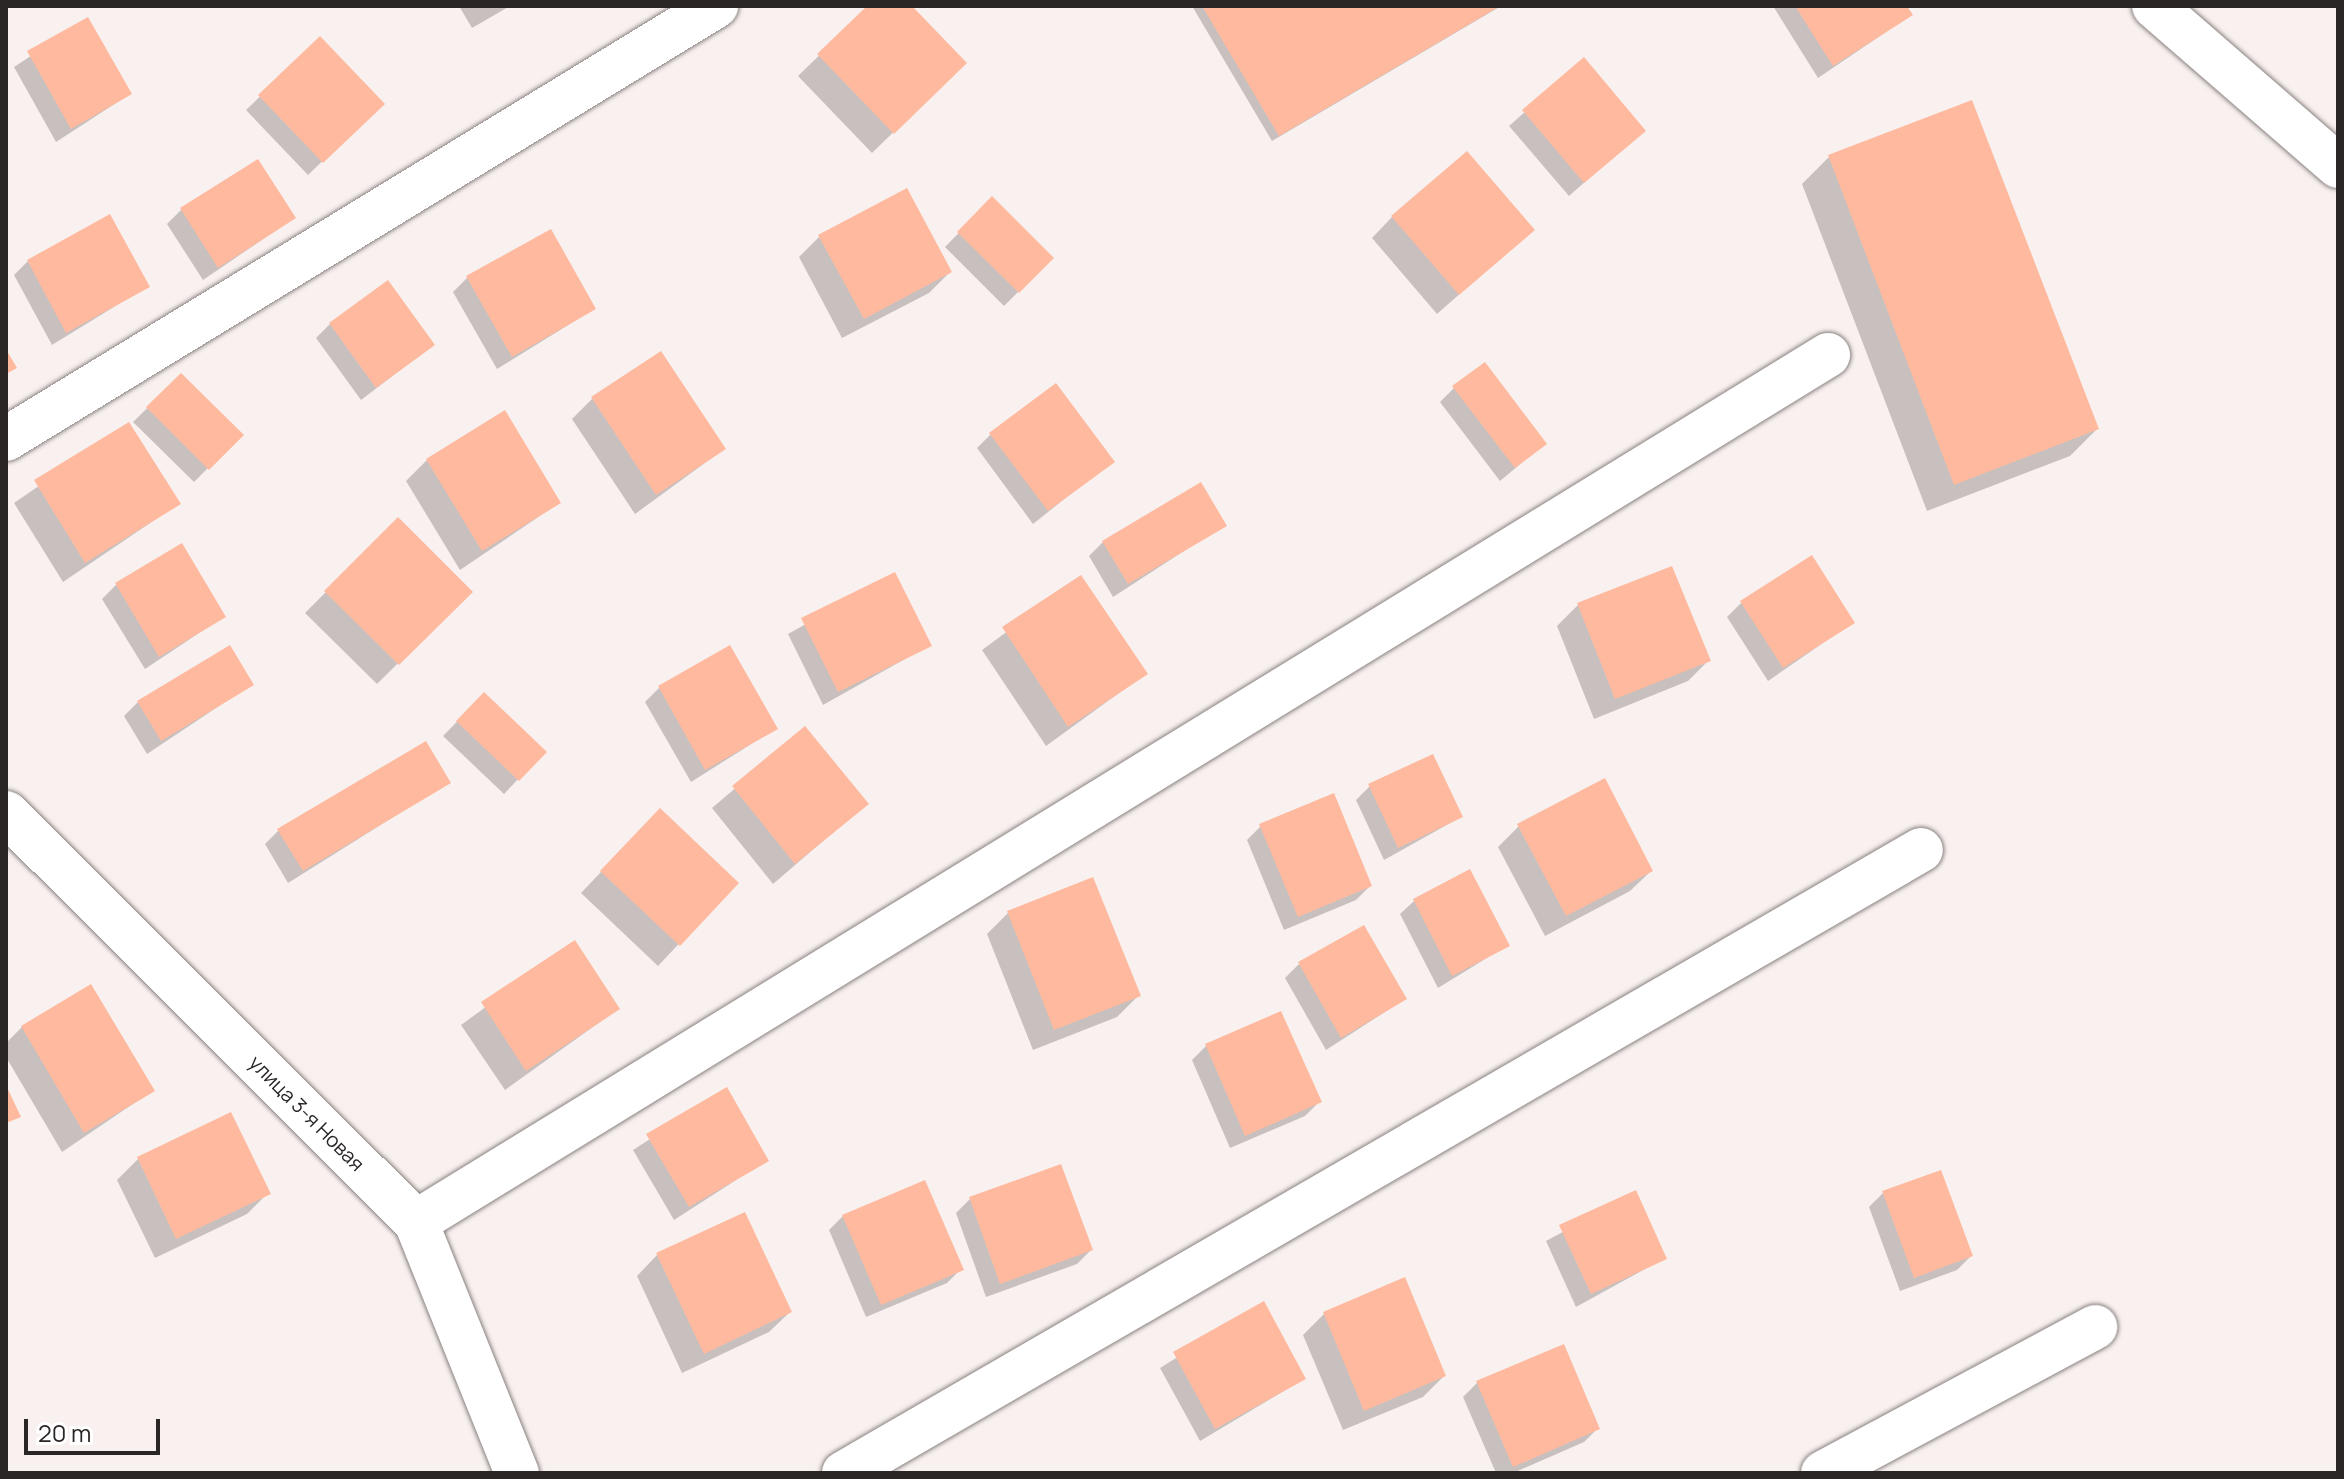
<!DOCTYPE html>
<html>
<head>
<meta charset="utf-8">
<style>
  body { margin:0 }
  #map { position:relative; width:2344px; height:1479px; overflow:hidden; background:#f9f1ef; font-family:Manrope,sans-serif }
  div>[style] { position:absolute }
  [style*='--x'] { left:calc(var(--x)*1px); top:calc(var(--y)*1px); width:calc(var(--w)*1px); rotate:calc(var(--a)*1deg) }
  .shadow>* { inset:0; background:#0003 }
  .building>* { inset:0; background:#feb99e }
  .roads { filter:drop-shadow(0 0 2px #898280) drop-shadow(0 0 2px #898280) }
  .minor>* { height:44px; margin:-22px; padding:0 22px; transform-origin:22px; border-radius:22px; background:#fff }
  span { translate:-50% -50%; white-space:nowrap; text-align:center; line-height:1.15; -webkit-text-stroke:8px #fff; paint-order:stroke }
  .street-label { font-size:20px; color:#292625 }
  .frame { position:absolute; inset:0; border:8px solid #292625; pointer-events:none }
  .scale { position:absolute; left:24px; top:1419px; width:136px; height:36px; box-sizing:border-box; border:4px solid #292625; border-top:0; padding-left:10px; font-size:24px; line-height:28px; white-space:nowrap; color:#292625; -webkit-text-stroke:6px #fff; paint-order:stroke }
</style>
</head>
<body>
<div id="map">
  <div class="shadow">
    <i style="clip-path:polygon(459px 6px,510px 6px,472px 28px)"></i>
    <i style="clip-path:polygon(870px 6px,909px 6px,944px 83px,872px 153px,798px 76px)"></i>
    <i style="clip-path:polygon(1192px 6px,1501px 6px,1272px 141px)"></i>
    <i style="clip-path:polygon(1773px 6px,1905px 6px,1911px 15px,1818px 78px)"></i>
    <i style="clip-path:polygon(87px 19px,130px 94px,56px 142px,14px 67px)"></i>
    <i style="clip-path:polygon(320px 39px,382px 104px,308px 175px,246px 110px)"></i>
    <i style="clip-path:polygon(1584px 60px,1643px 131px,1569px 196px,1509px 126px)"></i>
    <i style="clip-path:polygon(1971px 102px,2097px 429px,2070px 456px,1927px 511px,1802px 184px,1829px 157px)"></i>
    <i style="clip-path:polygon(992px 199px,1052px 258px,1004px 306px,945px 247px)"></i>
    <i style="clip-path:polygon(181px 210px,294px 218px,203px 280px,167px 224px)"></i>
    <i style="clip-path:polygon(1392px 217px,1532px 230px,1437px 314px,1372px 238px)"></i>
    <i style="clip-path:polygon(820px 236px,950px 272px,929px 293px,842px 338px,799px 257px)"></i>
    <i style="clip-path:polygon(28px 261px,148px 286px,52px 345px,14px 275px)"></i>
    <i style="clip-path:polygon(467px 278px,594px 309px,497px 369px,453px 292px)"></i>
    <i style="clip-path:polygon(330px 324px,433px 345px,361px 400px,316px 338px)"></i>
    <i style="clip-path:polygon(181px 375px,241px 435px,194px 482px,133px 422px)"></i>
    <i style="clip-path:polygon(1454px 388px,1544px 444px,1500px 481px,1440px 402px)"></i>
    <i style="clip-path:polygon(593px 398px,724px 449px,635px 514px,572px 419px)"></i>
    <i style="clip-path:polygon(129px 424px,178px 504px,63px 582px,14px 503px)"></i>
    <i style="clip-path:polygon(991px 434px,1112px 461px,1033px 524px,977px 448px)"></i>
    <i style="clip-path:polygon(427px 460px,559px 503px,460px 570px,406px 481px)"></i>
    <i style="clip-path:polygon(398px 520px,470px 592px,377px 684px,305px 613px)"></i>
    <i style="clip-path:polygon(1224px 525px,1113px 597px,1089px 556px,1103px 542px)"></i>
    <i style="clip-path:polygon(895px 574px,930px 645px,823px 705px,788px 634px)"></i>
    <i style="clip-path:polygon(1081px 577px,1145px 674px,1046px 746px,982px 650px)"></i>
    <i style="clip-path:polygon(116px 585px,223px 617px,145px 669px,102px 599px)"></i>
    <i style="clip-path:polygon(1741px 603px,1852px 623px,1768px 681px,1727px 617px)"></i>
    <i style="clip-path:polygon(1578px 605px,1709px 660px,1688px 681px,1594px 719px,1557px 626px)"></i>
    <i style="clip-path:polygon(252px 684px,147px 754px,124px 716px,138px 702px)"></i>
    <i style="clip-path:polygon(659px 688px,775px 729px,691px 782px,645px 702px)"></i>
    <i style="clip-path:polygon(484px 694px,544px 752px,504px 794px,443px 736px)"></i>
    <i style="clip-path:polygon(805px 729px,866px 804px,773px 884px,712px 808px)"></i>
    <i style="clip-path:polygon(449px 782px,288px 883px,265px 844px,279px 830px)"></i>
    <i style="clip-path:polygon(1370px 786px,1461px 817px,1384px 860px,1356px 800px)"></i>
    <i style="clip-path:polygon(1261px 826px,1370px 886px,1356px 900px,1284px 930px,1247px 840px)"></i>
    <i style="clip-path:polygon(1519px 826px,1651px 871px,1630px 891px,1545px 936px,1498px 847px)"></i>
    <i style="clip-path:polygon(639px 832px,736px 883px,658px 966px,581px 893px)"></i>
    <i style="clip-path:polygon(1414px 901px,1508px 945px,1438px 988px,1400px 914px)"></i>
    <i style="clip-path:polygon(1008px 913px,1138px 996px,1117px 1017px,1033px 1050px,987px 934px)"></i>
    <i style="clip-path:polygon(574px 943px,618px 1009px,505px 1090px,461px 1025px)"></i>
    <i style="clip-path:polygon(1299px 964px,1405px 999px,1326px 1050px,1285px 978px)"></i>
    <i style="clip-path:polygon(22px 1027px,152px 1091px,62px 1152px,6px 1057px,6px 1043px)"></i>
    <i style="clip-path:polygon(1206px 1046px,1319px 1102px,1305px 1116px,1230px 1148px,1192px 1060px)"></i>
    <i style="clip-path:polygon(726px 1090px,767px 1160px,674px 1220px,633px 1150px)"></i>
    <i style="clip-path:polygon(138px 1159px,268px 1193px,247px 1214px,155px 1258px,117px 1180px)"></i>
    <i style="clip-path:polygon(1635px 1193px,1665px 1258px,1576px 1307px,1546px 1241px)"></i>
    <i style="clip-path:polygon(1883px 1193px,1971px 1256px,1957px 1270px,1900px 1291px,1869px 1207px)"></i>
    <i style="clip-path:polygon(970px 1199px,1091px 1250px,1077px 1264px,986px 1297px,956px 1213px)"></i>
    <i style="clip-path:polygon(843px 1216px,961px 1269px,947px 1283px,866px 1317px,829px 1230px)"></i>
    <i style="clip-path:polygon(657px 1255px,790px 1312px,769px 1332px,682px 1373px,637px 1276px)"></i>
    <i style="clip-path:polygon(1263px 1304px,1304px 1379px,1200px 1441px,1160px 1368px)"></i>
    <i style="clip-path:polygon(1324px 1314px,1444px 1376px,1423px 1397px,1343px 1430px,1303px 1335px)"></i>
    <i style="clip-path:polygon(1477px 1383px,1598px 1428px,1584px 1442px,1513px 1473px,1496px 1473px,1463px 1397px)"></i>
  </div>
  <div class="building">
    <i style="clip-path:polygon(867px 6px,912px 6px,967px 63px,894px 134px,817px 54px)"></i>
    <i style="clip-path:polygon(1202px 6px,1500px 6px,1279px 136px)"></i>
    <i style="clip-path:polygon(1795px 6px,1907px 6px,1913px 15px,1833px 66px)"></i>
    <i style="clip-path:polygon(88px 17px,132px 94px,71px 129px,27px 51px)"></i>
    <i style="clip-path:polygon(320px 36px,385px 104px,323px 163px,258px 95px)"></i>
    <i style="clip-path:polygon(1584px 57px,1646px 131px,1584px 183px,1522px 110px)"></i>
    <i style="clip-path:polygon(1972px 100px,2099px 429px,1954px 485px,1828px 155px)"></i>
    <i style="clip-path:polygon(1467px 151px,1535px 230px,1459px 295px,1391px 216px)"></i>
    <i style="clip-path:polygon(258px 159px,296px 218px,218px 268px,180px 208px)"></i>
    <i style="clip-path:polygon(907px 188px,952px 272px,864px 319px,818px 235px)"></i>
    <i style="clip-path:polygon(992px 196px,1054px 258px,1019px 293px,957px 232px)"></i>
    <i style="clip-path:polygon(110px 214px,150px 287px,66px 333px,27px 260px)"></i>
    <i style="clip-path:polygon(551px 229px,596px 309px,512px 357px,466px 276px)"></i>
    <i style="clip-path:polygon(388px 280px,435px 345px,376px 388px,329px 323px)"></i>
    <i style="clip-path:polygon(6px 349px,17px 368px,6px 374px)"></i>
    <i style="clip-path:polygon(661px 351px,726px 449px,656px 495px,591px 397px)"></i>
    <i style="clip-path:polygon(1485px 362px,1547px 444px,1515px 468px,1452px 386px)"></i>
    <i style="clip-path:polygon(181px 373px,244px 435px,209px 470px,146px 407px)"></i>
    <i style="clip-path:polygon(1056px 383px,1115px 462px,1048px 511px,989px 433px)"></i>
    <i style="clip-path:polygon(505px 410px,561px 503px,482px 551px,426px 459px)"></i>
    <i style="clip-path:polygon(129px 422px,181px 504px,85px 563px,34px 480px)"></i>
    <i style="clip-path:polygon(1201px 482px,1227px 526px,1128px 584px,1102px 541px)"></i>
    <i style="clip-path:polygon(398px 517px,473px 592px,399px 665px,324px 591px)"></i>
    <i style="clip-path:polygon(182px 543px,226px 617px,159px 657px,115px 583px)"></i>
    <i style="clip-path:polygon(1812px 555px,1855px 623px,1783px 668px,1740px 601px)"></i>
    <i style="clip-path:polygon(1672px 566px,1711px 661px,1615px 699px,1577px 603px)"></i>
    <i style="clip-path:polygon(895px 572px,932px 646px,838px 692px,801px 618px)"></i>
    <i style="clip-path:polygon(1081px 575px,1148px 674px,1068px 727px,1002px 627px)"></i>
    <i style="clip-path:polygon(230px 645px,254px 685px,161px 741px,137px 701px)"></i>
    <i style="clip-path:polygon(730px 645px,778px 729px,705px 770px,658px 686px)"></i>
    <i style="clip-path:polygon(484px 692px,547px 752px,519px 781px,456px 721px)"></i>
    <i style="clip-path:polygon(805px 726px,869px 804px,795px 864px,732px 786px)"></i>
    <i style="clip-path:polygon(426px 741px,451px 783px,303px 871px,277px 829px)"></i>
    <i style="clip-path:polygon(1433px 754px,1463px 817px,1398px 848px,1368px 784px)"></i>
    <i style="clip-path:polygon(1605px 778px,1653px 871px,1566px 916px,1517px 824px)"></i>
    <i style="clip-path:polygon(1334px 793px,1372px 886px,1298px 917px,1259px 824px)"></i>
    <i style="clip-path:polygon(660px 808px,739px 883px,680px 946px,600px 871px)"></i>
    <i style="clip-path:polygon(1470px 869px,1510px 946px,1452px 976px,1413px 899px)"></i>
    <i style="clip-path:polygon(1093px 877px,1141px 996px,1054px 1030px,1007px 911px)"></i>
    <i style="clip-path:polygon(1364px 925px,1407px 999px,1341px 1038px,1298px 962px)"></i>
    <i style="clip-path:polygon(575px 940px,620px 1009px,526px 1071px,481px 1002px)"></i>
    <i style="clip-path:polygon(91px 984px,155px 1091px,84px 1133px,21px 1026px)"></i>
    <i style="clip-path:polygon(1281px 1011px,1322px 1102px,1245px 1136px,1205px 1044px)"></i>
    <i style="clip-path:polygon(6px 1085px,21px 1117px,6px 1123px)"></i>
    <i style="clip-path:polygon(727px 1087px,769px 1161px,689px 1207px,646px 1134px)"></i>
    <i style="clip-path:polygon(231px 1112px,271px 1194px,176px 1239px,137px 1157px)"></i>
    <i style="clip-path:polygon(1061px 1164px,1093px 1250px,1000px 1284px,969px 1197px)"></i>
    <i style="clip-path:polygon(1941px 1170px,1973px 1256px,1914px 1278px,1882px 1191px)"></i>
    <i style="clip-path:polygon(925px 1180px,964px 1270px,881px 1305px,842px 1215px)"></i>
    <i style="clip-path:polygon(1636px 1190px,1667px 1259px,1591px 1294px,1559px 1225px)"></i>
    <i style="clip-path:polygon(745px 1212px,792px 1312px,704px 1354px,656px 1253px)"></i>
    <i style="clip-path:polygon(1405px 1277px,1446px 1376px,1364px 1411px,1323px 1312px)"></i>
    <i style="clip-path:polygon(1264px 1301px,1306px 1379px,1215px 1429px,1173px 1352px)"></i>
    <i style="clip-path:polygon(1564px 1344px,1600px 1429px,1513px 1467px,1476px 1381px)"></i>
  </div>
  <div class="roads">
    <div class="minor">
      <i style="--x:2154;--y:6;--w:244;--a:41"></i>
      <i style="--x:6;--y:439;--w:832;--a:-31.38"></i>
      <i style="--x:6;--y:813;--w:579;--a:44.93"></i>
      <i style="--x:416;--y:1222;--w:271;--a:68.1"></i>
      <i style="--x:416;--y:1222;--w:1657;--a:-31.55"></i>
      <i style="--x:844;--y:1473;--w:1244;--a:-30.05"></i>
      <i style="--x:1823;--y:1473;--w:309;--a:-28.2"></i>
    </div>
  </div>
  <div class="street-label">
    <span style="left:307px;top:1113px;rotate:45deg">улица 3-я Новая</span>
  </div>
  <div class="frame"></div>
  <div class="scale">20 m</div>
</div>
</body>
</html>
